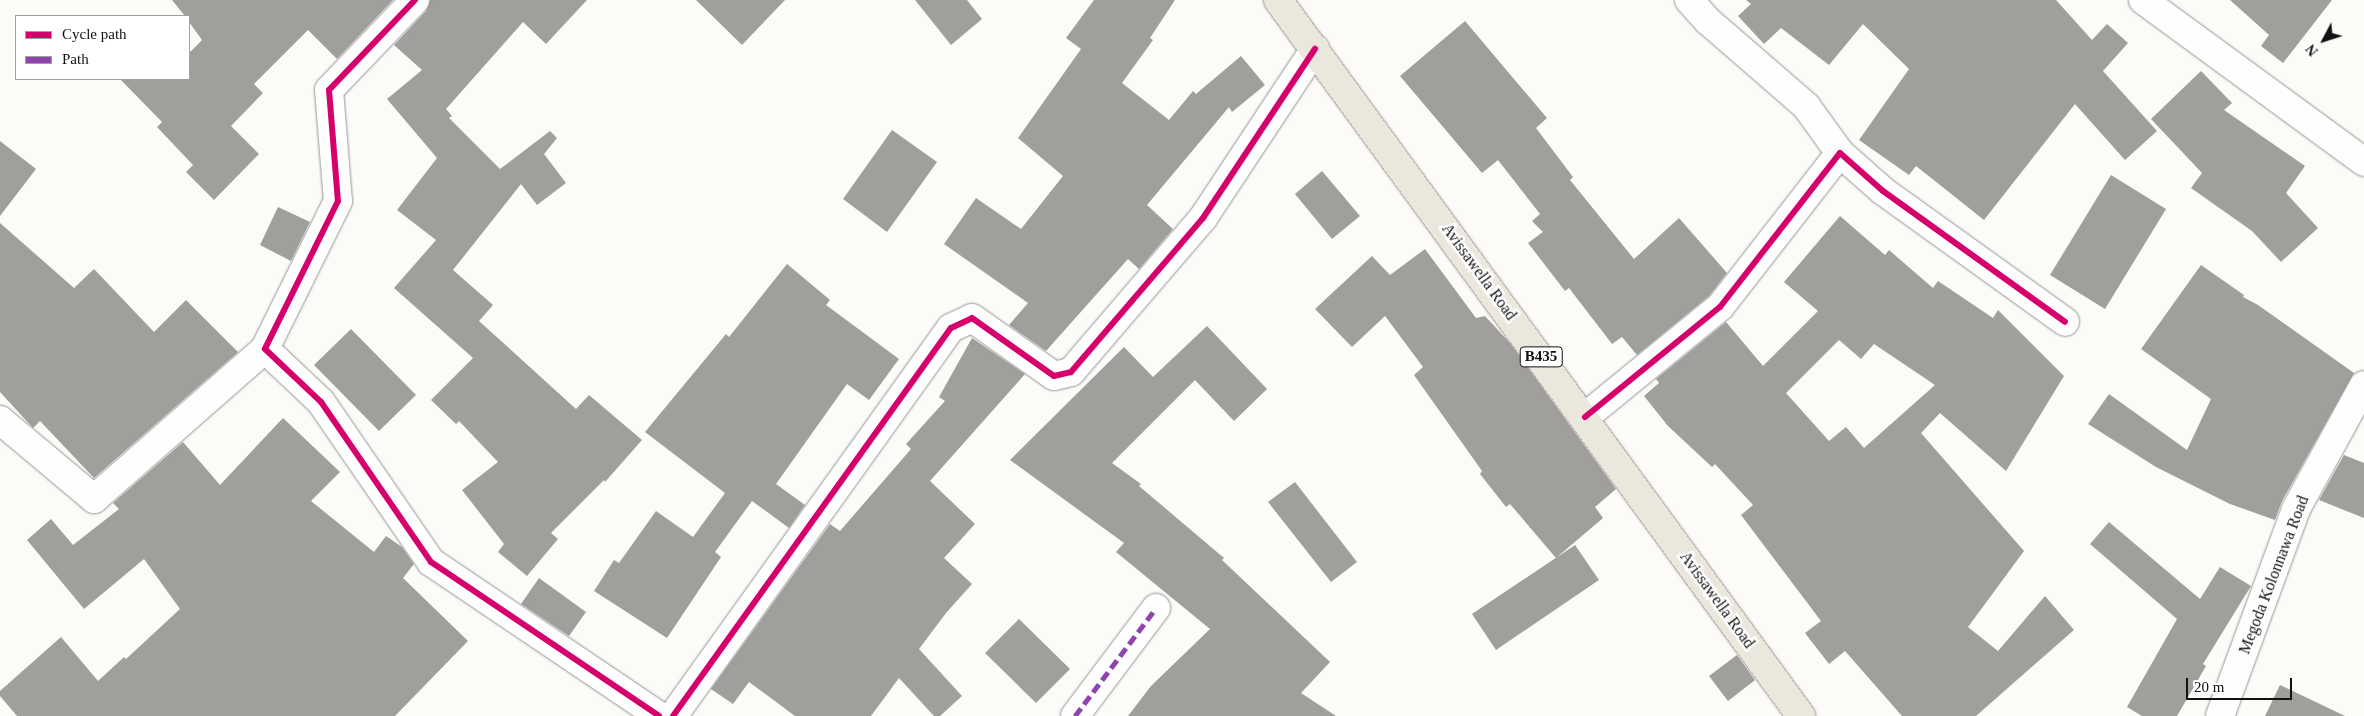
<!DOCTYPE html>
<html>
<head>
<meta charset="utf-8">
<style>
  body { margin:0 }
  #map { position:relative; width:2364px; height:716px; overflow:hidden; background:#fcfbf7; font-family:Georgia,serif }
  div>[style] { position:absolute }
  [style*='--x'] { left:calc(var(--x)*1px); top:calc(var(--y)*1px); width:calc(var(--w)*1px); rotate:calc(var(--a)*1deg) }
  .building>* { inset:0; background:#a09f9c }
  .roads { filter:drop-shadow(0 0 1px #979695) drop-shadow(0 0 1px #979695) }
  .minor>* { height:28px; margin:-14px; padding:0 14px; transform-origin:14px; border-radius:14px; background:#fffefe }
  .major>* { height:28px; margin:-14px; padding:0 14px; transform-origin:14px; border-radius:14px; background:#ebe7dd }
  .quiet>* { height:5px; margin-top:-2.5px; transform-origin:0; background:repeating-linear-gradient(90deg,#8e44ad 0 10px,transparent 0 15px) }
  .cycleway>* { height:6px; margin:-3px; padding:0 3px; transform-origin:3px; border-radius:3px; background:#d6006c }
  span { translate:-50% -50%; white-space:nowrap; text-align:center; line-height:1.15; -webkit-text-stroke:5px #fff; paint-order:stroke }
  .shield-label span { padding:1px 4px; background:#fff; border:1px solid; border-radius:4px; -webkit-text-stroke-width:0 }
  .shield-label { font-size:15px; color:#111; font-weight:700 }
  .street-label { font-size:16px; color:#111 }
  .legend { position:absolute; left:15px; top:15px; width:175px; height:65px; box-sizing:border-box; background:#fff; border:1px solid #a0a0a0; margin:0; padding:6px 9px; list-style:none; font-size:15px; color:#111 }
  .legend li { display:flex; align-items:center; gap:10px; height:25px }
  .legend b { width:25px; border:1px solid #a0a0a0 }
  .north { position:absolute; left:2299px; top:15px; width:50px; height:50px; -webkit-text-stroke:4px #fff; paint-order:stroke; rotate:230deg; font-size:14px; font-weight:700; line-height:20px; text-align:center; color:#111 }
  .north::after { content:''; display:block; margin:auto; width:18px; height:22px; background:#111; clip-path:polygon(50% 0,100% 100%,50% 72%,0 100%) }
  .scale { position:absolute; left:2186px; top:678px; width:106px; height:22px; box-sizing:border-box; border:2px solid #111; border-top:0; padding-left:6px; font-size:15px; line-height:18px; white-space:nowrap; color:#111; -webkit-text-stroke:4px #fff; paint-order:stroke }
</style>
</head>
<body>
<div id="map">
  <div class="building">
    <i style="clip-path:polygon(172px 0,393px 0,337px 59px,308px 30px,254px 84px,263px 93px,231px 126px,259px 154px,214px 200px,186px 172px,193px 165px,157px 127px,162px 122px,120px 79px,189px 79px,189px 53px,202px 40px,189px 22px,189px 16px,185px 16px)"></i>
    <i style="clip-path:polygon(430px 0,587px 0,546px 44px,523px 22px,446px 109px,452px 116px,449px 118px,500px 169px,550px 131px,557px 138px,544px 154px,566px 183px,537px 205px,521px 184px,453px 270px,493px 305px,479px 321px,576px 409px,589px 395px,642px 440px,605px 482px,604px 480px,551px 533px,558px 539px,527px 576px,498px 552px,504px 544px,462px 490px,498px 462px,459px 421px,456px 424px,431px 400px,473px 358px,394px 288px,436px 240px,397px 210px,437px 158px,387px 99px,422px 70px,394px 45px,426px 11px)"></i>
    <i style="clip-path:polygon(696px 0,785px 0,742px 45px)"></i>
    <i style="clip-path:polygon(915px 0,967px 0,982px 19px,951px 45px)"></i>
    <i style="clip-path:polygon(1094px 0,1175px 0,1150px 38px,1153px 40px,1122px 83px,1169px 120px,1193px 91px,1196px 94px,1241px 56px,1265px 85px,1232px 112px,1229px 107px,1147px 205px,1173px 229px,1139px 269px,1128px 259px,1046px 351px,1009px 325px,1028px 303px,944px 244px,976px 198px,1021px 229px,1063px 176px,1018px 138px,1081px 49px,1066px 38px)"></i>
    <i style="clip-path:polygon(1746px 0,2056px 0,2092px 40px,2107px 24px,2128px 43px,2103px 71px,2157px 131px,2125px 160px,2075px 104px,1984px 220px,1916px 166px,1909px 175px,1859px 140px,1909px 69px,1863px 24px,1829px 65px,1781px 28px,1764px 44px,1738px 16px,1751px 4px)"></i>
    <i style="clip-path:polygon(2230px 0,2332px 0,2283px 63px,2261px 46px,2269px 35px)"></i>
    <i style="clip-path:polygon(1465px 21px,1547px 118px,1536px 128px,1573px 177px,1570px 180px,1634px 259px,1679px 218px,1727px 273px,1709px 296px,1637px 355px,1622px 337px,1612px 344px,1569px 288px,1565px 291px,1528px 243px,1543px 232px,1532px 221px,1540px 214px,1498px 160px,1482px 173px,1400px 76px)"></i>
    <i style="clip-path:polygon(2201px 71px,2232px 103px,2224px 110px,2305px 166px,2286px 193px,2318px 228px,2281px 262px,2252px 231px,2191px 188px,2202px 173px,2151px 119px)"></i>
    <i style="clip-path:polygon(892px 130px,937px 162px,887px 232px,843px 199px)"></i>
    <i style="clip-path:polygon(0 141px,36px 169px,0 216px)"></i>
    <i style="clip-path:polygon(1322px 171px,1360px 216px,1332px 239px,1295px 194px)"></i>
    <i style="clip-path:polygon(2111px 175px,2166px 209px,2105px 309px,2050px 275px)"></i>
    <i style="clip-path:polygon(278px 207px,310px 222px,291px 261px,260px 245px)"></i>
    <i style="clip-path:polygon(evenodd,1840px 216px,1885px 255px,1889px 250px,1933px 288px,1938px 281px,1993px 318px,1998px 310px,2064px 376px,2006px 471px,1940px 413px,1921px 433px,2024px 551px,1968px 627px,1998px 651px,2045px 596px,2074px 630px,1976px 716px,1902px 716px,1845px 651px,1829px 664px,1805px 633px,1821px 621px,1741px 515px,1753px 505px,1715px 464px,1712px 467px,1668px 426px,1644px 396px,1659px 383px,1656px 379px,1726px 322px,1763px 366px,1818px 311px,1784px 282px,1840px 216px,1839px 340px,1861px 359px,1874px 344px,1935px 385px,1864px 448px,1846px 427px,1829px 441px,1786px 393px,1839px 340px)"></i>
    <i style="clip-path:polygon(0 223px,74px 288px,94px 269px,154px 332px,186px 300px,238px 352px,94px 478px,40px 421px,33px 428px,0 392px)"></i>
    <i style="clip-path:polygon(1425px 249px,1476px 318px,1485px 316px,1510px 343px,1616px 489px,1595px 507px,1603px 518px,1556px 558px,1510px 504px,1506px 507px,1480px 474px,1482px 471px,1414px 375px,1423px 367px,1385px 316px,1352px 347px,1315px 309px,1372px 256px,1390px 275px)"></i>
    <i style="clip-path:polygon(787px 264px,830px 300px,826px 305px,899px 359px,869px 400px,847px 384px,776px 484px,805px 505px,789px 528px,752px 501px,715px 552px,721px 557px,667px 638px,594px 591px,614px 560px,619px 563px,656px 511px,693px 537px,725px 493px,645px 432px,726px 334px,729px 337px)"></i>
    <i style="clip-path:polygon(2201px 265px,2244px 295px,2243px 297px,2258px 305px,2354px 373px,2282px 501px,2275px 520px,2230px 504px,2156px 467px,2088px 424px,2109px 394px,2187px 450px,2211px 399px,2141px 349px)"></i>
    <i style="clip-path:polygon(1207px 326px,1267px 389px,1234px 421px,1195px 380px,1112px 463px,1141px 484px,1139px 486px,1224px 558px,1222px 560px,1330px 662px,1301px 693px,1336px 716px,1128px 716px,1151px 686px,1210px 629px,1116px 552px,1124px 543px,1010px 460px,1124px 347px,1153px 377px)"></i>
    <i style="clip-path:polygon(351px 329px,416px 395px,379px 431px,314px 365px)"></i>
    <i style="clip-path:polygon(972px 338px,1025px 374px,930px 481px,975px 524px,944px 558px,972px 584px,946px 613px,919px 649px,962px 696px,940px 716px,934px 716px,899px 678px,871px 716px,795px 716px,749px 682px,733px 704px,711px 689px,830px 524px,840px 531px,911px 449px,906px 444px,945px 401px,939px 397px)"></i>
    <i style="clip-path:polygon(283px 418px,340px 472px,311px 501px,374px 552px,386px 536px,402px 547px,414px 564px,403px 578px,468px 641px,395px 716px,17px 716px,0 696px,0 691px,61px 637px,98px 681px,124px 657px,126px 659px,180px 609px,144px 559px,84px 609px,27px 540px,51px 519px,73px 545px,119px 509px,113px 503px,183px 442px,220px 485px)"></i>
    <i style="clip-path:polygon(2344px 455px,2364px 463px,2364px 518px,2319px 500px)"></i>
    <i style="clip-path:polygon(1295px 482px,1357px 562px,1331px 582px,1268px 502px)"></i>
    <i style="clip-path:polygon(2109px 522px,2200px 599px,2220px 567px,2251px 586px,2203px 664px,2206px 666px,2177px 716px,2142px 716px,2127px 707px,2177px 619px,2090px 544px)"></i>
    <i style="clip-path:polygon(1575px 545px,1599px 580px,1496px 650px,1472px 614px)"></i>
    <i style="clip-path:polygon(539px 578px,586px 612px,569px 636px,521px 604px)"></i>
    <i style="clip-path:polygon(1019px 619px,1070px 669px,1036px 703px,985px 653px)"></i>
    <i style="clip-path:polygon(1737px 655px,1755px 680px,1728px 701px,1709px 676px)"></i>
    <i style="clip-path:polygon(2280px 685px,2345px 716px,2265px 716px)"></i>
  </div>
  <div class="roads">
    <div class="minor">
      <i style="--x:415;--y:0;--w:124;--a:133.7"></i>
      <i style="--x:329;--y:90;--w:111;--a:85.4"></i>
      <i style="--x:338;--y:201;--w:165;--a:116.3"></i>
      <i style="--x:265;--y:349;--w:77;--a:43.4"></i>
      <i style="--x:321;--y:402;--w:194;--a:55.5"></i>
      <i style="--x:431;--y:562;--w:275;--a:34"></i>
      <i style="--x:1689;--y:0;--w:28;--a:48"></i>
      <i style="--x:1708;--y:21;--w:130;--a:40.9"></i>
      <i style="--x:1806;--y:106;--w:58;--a:54.1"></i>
      <i style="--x:2143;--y:0;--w:274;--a:36.2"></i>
      <i style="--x:1585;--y:417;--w:174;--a:-39.2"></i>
      <i style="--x:1720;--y:307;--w:195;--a:-52.1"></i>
      <i style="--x:1840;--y:153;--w:57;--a:41.5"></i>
      <i style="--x:1883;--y:191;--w:224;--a:35.7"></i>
      <i style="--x:0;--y:420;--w:123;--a:40"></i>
      <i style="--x:94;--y:499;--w:227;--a:-41.3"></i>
      <i style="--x:673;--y:716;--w:477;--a:-54.4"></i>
      <i style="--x:951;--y:328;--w:23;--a:-25"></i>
      <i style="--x:972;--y:318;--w:100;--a:35.3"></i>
      <i style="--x:1054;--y:376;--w:17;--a:-13"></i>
      <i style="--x:1071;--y:372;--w:203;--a:-49.4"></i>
      <i style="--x:1203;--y:218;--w:203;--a:-56.5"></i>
      <i style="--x:1075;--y:716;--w:135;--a:-53.1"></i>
      <i style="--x:2220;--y:716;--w:221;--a:-69.8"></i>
      <i style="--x:2296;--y:509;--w:141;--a:-61.3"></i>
    </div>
    <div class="major">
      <i style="--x:1278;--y:0;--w:887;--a:53.85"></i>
    </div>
  </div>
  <div class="quiet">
    <i style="--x:1075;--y:716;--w:135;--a:-53.1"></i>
  </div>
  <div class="cycleway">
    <i style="--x:415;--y:0;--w:124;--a:133.7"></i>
    <i style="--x:329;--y:90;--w:111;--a:85.4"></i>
    <i style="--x:338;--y:201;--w:165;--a:116.3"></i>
    <i style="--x:265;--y:349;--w:77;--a:43.4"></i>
    <i style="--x:321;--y:402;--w:194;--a:55.5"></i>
    <i style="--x:431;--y:562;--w:275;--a:34"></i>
    <i style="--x:1585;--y:417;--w:174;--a:-39.2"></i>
    <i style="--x:1720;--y:307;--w:195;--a:-52.1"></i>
    <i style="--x:1840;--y:153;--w:57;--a:41.5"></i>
    <i style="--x:1883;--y:191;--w:224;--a:35.7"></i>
    <i style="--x:673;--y:716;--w:477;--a:-54.4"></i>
    <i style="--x:951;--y:328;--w:23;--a:-25"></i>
    <i style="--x:972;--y:318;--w:100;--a:35.3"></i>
    <i style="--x:1054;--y:376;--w:17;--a:-13"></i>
    <i style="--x:1071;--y:372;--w:203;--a:-49.4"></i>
    <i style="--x:1203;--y:218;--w:203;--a:-56.5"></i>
  </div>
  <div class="shield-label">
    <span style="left:1541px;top:357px">B435</span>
  </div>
  <div class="street-label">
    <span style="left:1479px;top:272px;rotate:54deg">Avissawella Road</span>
    <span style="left:2274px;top:575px;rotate:-69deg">Megoda Kolonnawa Road</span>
    <span style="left:1717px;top:600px;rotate:54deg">Avissawella Road</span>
  </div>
  <ul class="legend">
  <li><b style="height:6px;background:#d6006c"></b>Cycle path</li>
  <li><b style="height:6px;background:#8e44ad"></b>Path</li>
  </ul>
  <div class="north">N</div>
  <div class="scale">20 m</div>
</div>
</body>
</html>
